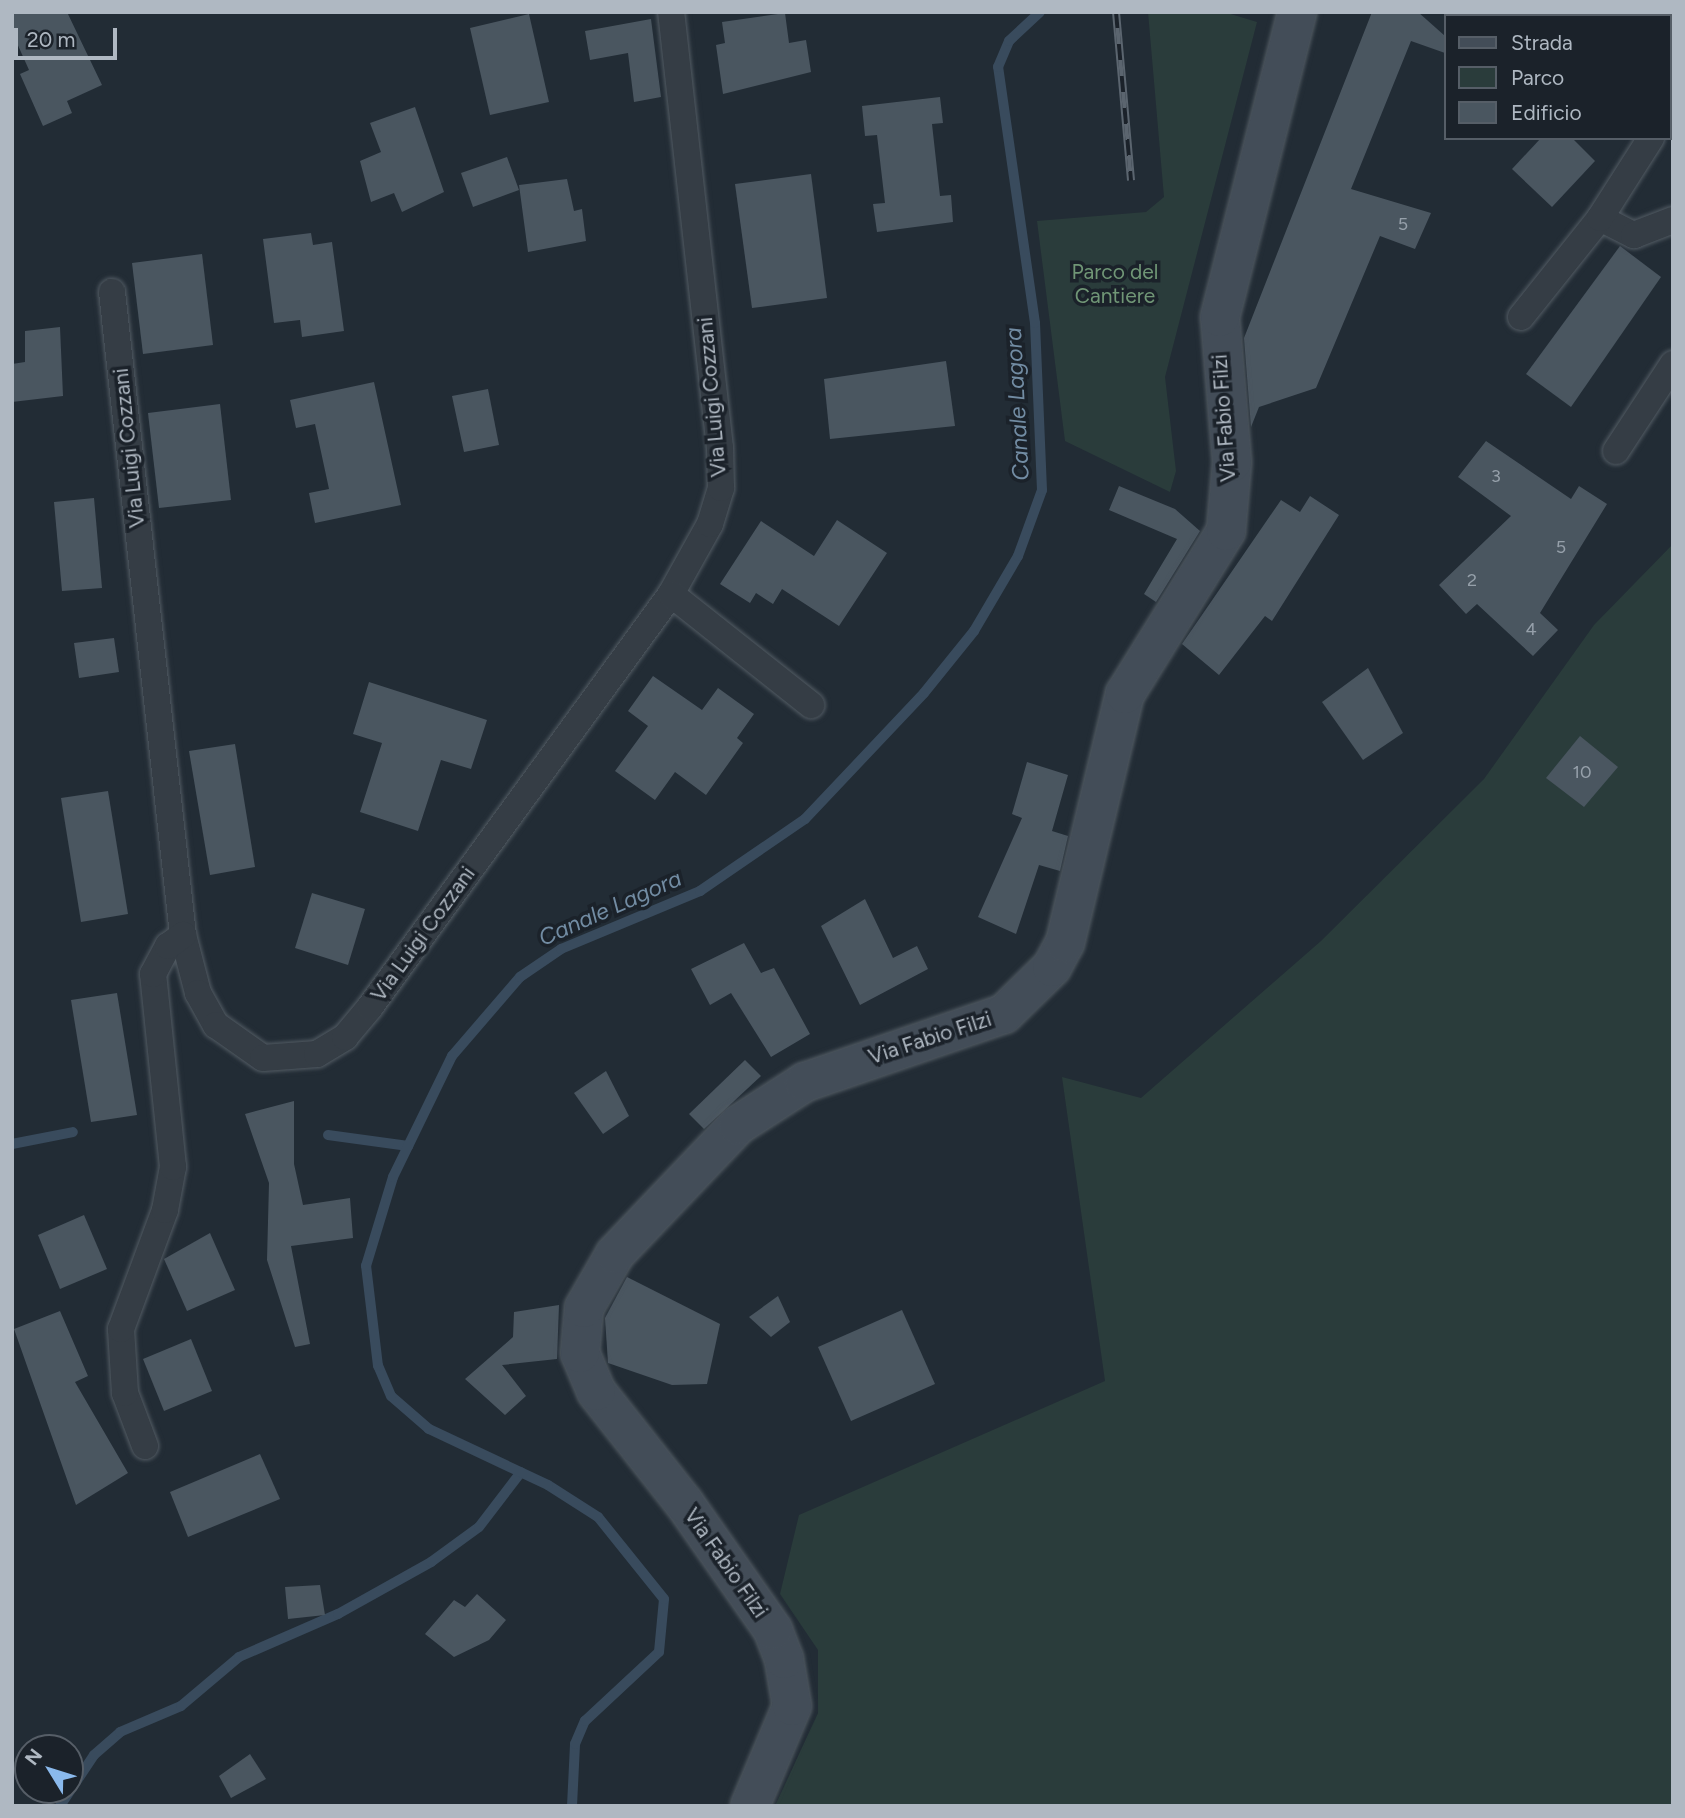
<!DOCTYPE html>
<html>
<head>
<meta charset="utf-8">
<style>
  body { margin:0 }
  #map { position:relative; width:1685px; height:1818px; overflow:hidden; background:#222c35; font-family:Figtree,sans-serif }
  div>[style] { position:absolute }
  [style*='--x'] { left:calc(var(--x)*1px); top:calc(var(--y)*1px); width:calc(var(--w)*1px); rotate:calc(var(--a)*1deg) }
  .green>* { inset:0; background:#2a3c3b }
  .stream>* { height:10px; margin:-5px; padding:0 5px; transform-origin:5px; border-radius:5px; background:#394b5d }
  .building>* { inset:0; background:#4a5660 }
  .roads { filter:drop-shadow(0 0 2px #525b63) drop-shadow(0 0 2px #525b63) }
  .street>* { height:26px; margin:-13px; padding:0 13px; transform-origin:13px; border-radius:13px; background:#353d45 }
  .secondary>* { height:38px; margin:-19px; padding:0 19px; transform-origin:19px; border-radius:19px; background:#434d58 }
  .rail>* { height:8px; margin-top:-4px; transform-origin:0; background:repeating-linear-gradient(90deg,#1b222a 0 16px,#5b656f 0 32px); box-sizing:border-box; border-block:2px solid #5b656f }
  span { translate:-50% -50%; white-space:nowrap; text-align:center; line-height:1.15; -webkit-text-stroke:7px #1b222a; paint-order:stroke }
  .number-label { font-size:18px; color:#96a0aa }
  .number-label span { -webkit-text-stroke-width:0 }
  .park-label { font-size:21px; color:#709676 }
  .street-label { font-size:21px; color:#afb8c2 }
  .water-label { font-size:23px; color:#728ca3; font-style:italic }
  .frame { position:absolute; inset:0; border:14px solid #afb8c2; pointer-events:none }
  .legend { position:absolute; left:1444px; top:14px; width:228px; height:126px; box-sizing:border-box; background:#1b222a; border:2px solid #565e67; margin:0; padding:9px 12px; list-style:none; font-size:21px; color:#afb8c2 }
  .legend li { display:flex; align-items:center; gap:14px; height:35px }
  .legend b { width:35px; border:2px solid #565e67 }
  .north { position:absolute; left:14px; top:1734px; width:70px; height:70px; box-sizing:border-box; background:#1b222a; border:2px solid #565e67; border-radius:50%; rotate:308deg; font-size:19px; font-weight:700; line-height:28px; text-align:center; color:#afb8c2 }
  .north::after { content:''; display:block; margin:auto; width:24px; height:32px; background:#8ab9ec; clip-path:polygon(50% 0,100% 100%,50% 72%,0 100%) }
  .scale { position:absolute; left:14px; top:28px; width:103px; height:32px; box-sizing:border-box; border:4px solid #afb8c2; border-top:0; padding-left:9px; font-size:21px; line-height:24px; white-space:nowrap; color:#afb8c2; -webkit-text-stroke:5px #1b222a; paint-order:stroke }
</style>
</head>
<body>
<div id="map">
  <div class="green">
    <i style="clip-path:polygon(1148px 12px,1224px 12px,1257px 22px,1165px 377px,1176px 471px,1170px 492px,1065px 441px,1037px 221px,1146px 212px,1164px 197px)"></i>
    <i style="clip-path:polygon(1673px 544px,1673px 1806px,775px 1806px,818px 1713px,818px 1650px,780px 1594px,799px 1515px,1105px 1381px,1062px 1077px,1141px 1098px,1321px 941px,1484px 779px,1594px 625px)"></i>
  </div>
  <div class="stream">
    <i style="--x:328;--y:1135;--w:81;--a:7.8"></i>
    <i style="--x:12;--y:1144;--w:62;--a:-11.1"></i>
    <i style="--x:60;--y:1806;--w:61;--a:-56.3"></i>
    <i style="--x:94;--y:1755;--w:35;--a:-41"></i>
    <i style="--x:120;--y:1732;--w:66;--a:-23.1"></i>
    <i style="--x:181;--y:1706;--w:76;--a:-40.2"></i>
    <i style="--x:239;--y:1657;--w:108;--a:-23.5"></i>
    <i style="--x:338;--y:1614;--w:107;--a:-29.2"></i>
    <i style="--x:431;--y:1562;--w:59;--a:-36.1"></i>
    <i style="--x:479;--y:1527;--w:69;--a:-52.6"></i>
    <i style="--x:572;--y:1806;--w:62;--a:-87.2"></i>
    <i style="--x:575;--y:1744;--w:25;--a:-67"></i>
    <i style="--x:585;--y:1721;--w:101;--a:-43"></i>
    <i style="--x:659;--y:1652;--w:53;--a:-84.6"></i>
    <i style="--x:664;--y:1599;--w:105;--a:-128.8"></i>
    <i style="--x:598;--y:1517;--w:59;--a:-147.4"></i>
    <i style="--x:548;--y:1485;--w:132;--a:-154.8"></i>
    <i style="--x:429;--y:1429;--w:50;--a:-139"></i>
    <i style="--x:391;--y:1396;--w:33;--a:-113"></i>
    <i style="--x:378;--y:1366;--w:101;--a:-96.8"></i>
    <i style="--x:366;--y:1266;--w:93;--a:-73.1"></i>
    <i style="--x:393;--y:1177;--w:135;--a:-64"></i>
    <i style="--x:452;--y:1056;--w:104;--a:-49.3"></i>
    <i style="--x:520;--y:977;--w:50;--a:-34.3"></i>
    <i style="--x:561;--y:949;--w:151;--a:-22.6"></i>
    <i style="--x:700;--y:891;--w:127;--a:-34.4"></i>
    <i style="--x:805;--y:819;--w:173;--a:-46.6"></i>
    <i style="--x:924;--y:693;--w:80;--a:-51.1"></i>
    <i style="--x:974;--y:631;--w:87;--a:-59.6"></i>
    <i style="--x:1018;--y:556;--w:70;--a:-70"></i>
    <i style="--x:1042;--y:490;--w:167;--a:-92.4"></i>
    <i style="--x:1035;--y:323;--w:259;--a:-98.2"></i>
    <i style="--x:998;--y:67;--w:28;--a:-67"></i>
    <i style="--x:1009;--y:41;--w:42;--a:-43.1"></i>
  </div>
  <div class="building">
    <i style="clip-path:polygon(12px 12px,67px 12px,102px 85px,67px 101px,72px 113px,43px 126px,20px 74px,29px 70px,12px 32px)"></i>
    <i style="clip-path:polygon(1372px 12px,1418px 12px,1445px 36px,1445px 53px,1411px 41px,1351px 189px,1431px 213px,1415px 249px,1380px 236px,1316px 388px,1259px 407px,1251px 427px,1244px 338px)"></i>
    <i style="clip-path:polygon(785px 13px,789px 43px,806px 40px,811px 72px,723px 94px,716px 45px,725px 43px,722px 22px)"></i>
    <i style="clip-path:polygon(529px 14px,549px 102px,490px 115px,470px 28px)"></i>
    <i style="clip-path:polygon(651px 19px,661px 97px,634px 102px,628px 53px,590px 60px,585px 31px)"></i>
    <i style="clip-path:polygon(940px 97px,943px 123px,932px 124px,940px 196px,951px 195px,953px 222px,877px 232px,873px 204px,885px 203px,877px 135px,865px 136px,862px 106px)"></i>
    <i style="clip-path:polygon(415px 107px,444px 192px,402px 212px,394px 193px,371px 202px,360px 161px,381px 152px,370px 123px)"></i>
    <i style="clip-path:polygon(1541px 138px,1572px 138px,1595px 161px,1552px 207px,1512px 169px)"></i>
    <i style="clip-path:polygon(507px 157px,519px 190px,473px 207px,461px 173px)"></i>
    <i style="clip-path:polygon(811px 174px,827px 298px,752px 308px,735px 184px)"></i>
    <i style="clip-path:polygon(567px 179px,574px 211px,582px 209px,586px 241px,528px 252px,519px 185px)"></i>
    <i style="clip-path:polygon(311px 233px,313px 245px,332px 242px,344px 331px,302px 337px,300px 320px,274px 323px,263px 239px)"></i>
    <i style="clip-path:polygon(1620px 246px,1661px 277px,1571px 407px,1526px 374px)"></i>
    <i style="clip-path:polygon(202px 254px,213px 345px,143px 354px,132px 263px)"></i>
    <i style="clip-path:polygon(60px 327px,63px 396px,12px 402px,12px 364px,25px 362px,25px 331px)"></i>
    <i style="clip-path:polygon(946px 361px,955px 426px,830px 439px,824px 379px)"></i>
    <i style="clip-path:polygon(374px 382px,401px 505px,315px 523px,309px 493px,329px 489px,315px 424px,296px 428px,290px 400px)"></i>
    <i style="clip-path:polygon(488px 389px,499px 445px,464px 452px,452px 396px)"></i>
    <i style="clip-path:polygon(220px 404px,231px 500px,159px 508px,148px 413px)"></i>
    <i style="clip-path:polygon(1486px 441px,1571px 499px,1579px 486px,1607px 504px,1540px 613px,1558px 630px,1533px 656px,1477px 604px,1466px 614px,1439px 585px,1511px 516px,1458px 477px)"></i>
    <i style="clip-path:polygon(1119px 486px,1175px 509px,1200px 531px,1156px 602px,1144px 594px,1177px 539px,1109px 510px)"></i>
    <i style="clip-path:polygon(1310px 496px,1339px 515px,1272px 621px,1265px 616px,1219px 675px,1182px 644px,1281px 500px,1300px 512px)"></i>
    <i style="clip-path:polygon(94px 498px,102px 588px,62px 591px,54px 502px)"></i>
    <i style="clip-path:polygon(837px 520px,887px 553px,839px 626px,782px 589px,773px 604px,756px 593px,750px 603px,720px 584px,761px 521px,814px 556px)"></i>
    <i style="clip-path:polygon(114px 638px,119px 672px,79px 678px,74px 643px)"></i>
    <i style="clip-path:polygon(1368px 668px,1403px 733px,1363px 760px,1322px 702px)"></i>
    <i style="clip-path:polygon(653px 676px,702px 710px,718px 688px,754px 714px,737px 738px,743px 743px,706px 795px,675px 772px,655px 800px,615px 771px,648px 726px,628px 711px)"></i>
    <i style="clip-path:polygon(369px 682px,487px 720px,471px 769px,441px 760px,418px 831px,360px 812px,382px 743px,353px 734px)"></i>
    <i style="clip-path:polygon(1580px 736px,1618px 767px,1584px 807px,1546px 778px)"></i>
    <i style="clip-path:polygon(235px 744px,255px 867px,210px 875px,189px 751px)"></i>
    <i style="clip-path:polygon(1027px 762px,1068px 775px,1052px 831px,1068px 836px,1060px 871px,1039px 865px,1016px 934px,978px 917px,1022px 818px,1012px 814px)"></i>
    <i style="clip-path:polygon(108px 791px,128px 914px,81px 922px,61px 798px)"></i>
    <i style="clip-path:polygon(312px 893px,365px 909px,348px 965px,295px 948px)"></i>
    <i style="clip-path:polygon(865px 899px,893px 958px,917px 946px,928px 969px,860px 1005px,821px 926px)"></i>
    <i style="clip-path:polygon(744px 943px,761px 973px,774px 968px,810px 1034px,771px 1057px,731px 993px,710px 1005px,691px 969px)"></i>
    <i style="clip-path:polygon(117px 993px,137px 1115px,91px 1122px,71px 1000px)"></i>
    <i style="clip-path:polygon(745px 1060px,761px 1076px,704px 1129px,689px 1114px)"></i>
    <i style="clip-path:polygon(606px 1071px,629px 1116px,603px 1134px,574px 1093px)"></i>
    <i style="clip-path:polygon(294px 1101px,294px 1164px,303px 1205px,350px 1198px,353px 1238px,291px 1246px,310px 1344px,295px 1347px,267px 1260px,269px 1183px,245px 1114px)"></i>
    <i style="clip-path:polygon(84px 1215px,107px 1269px,60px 1289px,38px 1235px)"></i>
    <i style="clip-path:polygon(210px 1233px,235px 1290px,187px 1311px,164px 1259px)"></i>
    <i style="clip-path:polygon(627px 1277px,720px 1324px,707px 1384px,672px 1385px,608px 1363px,605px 1318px)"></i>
    <i style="clip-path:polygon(778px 1296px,790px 1322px,771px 1337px,749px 1317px)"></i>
    <i style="clip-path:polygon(559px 1305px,557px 1359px,502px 1365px,526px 1396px,505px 1415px,465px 1379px,513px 1337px,514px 1312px)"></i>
    <i style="clip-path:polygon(902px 1310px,935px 1384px,851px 1421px,818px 1347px)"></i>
    <i style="clip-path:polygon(60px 1311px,88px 1376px,75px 1382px,128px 1473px,76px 1505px,14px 1329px)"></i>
    <i style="clip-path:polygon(191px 1339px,212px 1391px,164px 1411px,143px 1359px)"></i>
    <i style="clip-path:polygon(260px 1454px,280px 1499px,188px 1537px,170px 1492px)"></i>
    <i style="clip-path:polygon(320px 1585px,325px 1615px,288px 1619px,285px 1587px)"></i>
    <i style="clip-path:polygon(477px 1594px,506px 1620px,489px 1640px,454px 1657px,425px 1634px,454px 1600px,465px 1607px)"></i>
    <i style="clip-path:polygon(250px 1754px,266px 1779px,231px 1798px,219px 1776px)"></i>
  </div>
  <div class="roads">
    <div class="street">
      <i style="--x:1669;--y:109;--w:6;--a:-51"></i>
      <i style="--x:1600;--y:218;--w:38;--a:27"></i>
      <i style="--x:1634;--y:235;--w:42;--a:-21"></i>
      <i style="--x:112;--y:292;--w:647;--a:83.7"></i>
      <i style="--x:183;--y:935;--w:60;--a:75.5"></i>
      <i style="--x:198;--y:993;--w:37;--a:61"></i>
      <i style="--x:216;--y:1025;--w:57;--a:35.1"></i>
      <i style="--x:263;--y:1058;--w:54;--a:-4.2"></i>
      <i style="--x:317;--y:1054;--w:33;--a:-31"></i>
      <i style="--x:345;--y:1037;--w:39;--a:-50"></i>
      <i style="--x:370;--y:1007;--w:511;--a:-53.91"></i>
      <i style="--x:671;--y:594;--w:80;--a:-60.9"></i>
      <i style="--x:710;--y:524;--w:38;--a:-73"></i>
      <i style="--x:721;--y:488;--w:40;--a:-91.4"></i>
      <i style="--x:720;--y:448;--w:439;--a:-96.4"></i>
      <i style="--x:1521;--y:317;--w:127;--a:-51.4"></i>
      <i style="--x:1600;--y:218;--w:95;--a:-57.5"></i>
      <i style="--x:1616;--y:451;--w:104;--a:-56.8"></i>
      <i style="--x:671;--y:594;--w:179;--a:38.4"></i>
      <i style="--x:145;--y:1446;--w:57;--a:-110.7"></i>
      <i style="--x:125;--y:1393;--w:64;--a:-93.6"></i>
      <i style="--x:121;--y:1329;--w:127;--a:-69.7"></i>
      <i style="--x:165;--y:1210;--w:44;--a:-79.5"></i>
      <i style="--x:173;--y:1167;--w:194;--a:-95.9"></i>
      <i style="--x:153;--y:974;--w:32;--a:-62"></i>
      <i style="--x:168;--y:946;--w:19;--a:-36"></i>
    </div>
    <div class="secondary">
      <i style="--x:750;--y:1806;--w:108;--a:-67.2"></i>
      <i style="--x:792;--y:1706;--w:48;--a:-99.7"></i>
      <i style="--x:784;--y:1659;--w:31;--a:-111"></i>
      <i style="--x:773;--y:1630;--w:155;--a:-125"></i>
      <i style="--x:684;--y:1503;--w:142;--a:-128.2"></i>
      <i style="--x:596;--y:1391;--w:41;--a:-112.8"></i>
      <i style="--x:580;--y:1353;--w:45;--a:-84.9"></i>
      <i style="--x:584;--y:1308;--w:62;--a:-60.1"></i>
      <i style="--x:615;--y:1254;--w:178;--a:-46.4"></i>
      <i style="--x:738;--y:1125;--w:80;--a:-32.7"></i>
      <i style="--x:805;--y:1082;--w:210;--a:-18.9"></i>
      <i style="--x:1004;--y:1014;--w:67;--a:-44.4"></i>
      <i style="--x:1052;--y:967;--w:27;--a:-62"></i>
      <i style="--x:1065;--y:943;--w:256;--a:-76.5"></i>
      <i style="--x:1125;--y:694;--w:192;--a:-58.2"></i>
      <i style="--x:1226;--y:531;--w:69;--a:-85"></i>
      <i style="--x:1232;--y:462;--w:145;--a:-94.7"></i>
      <i style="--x:1220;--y:317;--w:315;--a:-75.8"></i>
    </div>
  </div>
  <div class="rail">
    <i style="--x:1116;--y:12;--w:169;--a:84.9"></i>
  </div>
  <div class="number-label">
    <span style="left:1403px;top:224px">5</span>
    <span style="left:1496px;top:476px">3</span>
    <span style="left:1561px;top:547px">5</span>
    <span style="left:1472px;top:580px">2</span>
    <span style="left:1531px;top:629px">4</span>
    <span style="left:1582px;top:772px">10</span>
  </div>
  <div class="park-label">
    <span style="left:1115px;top:284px">Parco del<br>Cantiere</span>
  </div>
  <div class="street-label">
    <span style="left:712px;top:397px;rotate:-95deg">Via Luigi Cozzani</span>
    <span style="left:1224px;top:418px;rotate:-94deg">Via Fabio Filzi</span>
    <span style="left:129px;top:448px;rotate:-96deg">Via Luigi Cozzani</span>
    <span style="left:423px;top:934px;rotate:-54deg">Via Luigi Cozzani</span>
    <span style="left:930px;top:1038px;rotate:-18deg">Via Fabio Filzi</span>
    <span style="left:726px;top:1563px;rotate:55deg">Via Fabio Filzi</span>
  </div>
  <div class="water-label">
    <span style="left:1017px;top:404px;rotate:-93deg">Canale Lagora</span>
    <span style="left:610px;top:908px;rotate:-24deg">Canale Lagora</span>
  </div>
  <div class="frame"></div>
  <ul class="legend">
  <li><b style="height:9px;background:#434d58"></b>Strada</li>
  <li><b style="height:19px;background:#2a3c3b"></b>Parco</li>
  <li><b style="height:19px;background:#4a5660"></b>Edificio</li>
  </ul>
  <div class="north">N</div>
  <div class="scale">20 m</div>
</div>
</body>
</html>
